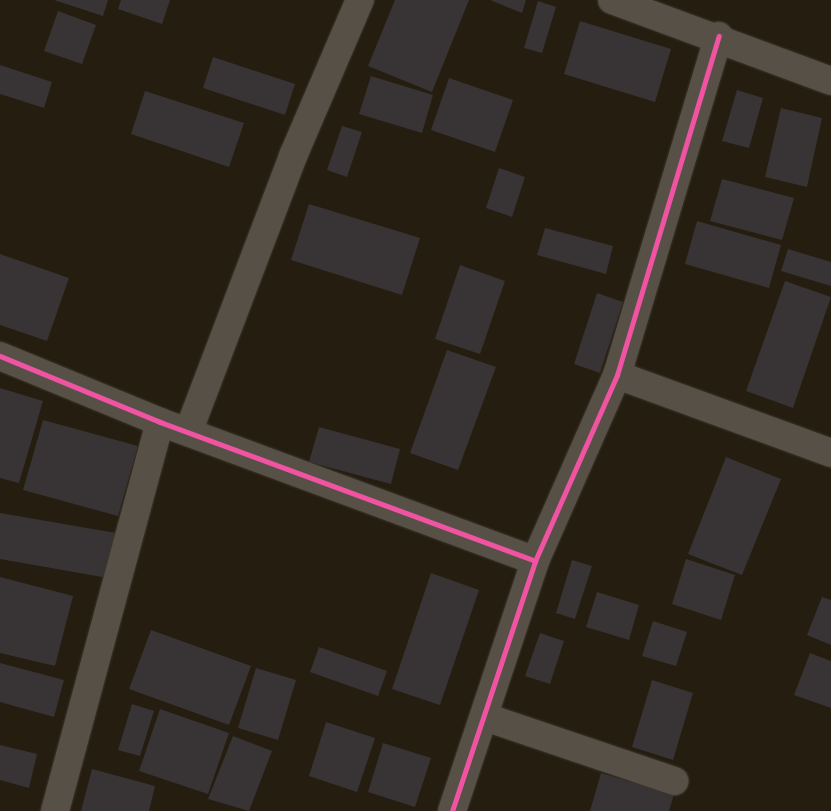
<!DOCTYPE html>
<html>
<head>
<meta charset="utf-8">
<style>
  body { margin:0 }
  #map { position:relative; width:831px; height:811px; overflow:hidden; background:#251d0f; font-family:Overpass,sans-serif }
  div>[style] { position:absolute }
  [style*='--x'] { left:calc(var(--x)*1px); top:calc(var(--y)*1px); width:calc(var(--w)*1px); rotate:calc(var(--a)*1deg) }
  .building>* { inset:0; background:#383435 }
  .roads { filter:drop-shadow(0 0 1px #3b362c) drop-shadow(0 0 1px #3b362c) }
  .street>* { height:28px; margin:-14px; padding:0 14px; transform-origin:14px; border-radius:14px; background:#565046 }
  .cycleway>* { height:5px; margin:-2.5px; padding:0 2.5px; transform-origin:2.5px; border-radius:2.5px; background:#f153a3 }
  span { translate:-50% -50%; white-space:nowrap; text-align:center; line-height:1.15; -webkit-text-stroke:4.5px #2e1f06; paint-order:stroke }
</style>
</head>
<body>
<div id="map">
  <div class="building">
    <i style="clip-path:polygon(54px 0,108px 0,103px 16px)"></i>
    <i style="clip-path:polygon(121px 0,170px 0,162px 24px,118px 9px)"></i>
    <i style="clip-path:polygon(395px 0,469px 0,432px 92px,368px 66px)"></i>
    <i style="clip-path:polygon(490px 0,526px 0,522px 13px)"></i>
    <i style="clip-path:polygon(538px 1px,556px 7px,542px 53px,524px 48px)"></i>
    <i style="clip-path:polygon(58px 11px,96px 25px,82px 64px,44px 51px)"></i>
    <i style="clip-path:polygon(580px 21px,671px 49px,655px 102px,564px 74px)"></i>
    <i style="clip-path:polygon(213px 57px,295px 84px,285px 115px,203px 88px)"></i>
    <i style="clip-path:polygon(0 65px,52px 82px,44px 108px,0 94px)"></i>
    <i style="clip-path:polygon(371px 76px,433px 95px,422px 133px,359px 114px)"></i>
    <i style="clip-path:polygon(449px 78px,513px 100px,495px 152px,431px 130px)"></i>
    <i style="clip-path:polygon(737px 90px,763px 98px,749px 148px,722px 141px)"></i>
    <i style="clip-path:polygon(145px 91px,244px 123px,229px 167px,131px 134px)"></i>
    <i style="clip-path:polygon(781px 108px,822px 118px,807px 187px,765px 177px)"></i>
    <i style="clip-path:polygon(342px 126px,362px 132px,347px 177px,327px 170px)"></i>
    <i style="clip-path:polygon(499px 168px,525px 177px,512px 217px,486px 208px)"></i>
    <i style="clip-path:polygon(722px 179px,794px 198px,782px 240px,710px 221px)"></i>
    <i style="clip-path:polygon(309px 204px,420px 238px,402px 295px,291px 260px)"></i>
    <i style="clip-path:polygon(697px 221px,781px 245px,769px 288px,685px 264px)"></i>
    <i style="clip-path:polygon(545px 228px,613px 246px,606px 274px,537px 255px)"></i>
    <i style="clip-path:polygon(788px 249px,831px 262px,831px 286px,781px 271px)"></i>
    <i style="clip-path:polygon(0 254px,69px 278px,47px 341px,0 325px)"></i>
    <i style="clip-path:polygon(460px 265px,505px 281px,480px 354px,435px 339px)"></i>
    <i style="clip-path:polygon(785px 281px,831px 297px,793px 408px,746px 391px)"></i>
    <i style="clip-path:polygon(597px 293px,623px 302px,600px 373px,574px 364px)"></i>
    <i style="clip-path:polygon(447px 350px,496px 367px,458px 470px,410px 453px)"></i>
    <i style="clip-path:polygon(0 388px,43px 401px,19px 483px,0 478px)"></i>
    <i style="clip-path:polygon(43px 420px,138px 446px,118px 516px,23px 490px)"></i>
    <i style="clip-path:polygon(319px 427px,400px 449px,391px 484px,309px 462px)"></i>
    <i style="clip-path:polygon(726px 457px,781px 479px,742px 575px,688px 554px)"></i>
    <i style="clip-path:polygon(0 513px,116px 533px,108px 578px,0 559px)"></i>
    <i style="clip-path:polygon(686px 559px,735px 575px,721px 620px,672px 604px)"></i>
    <i style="clip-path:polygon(572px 560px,592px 566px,575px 619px,556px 613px)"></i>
    <i style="clip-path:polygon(431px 573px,479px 590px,440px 705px,392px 689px)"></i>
    <i style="clip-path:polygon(0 577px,73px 596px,55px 666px,0 653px)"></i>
    <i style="clip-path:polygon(597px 592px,639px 605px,629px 640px,586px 627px)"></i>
    <i style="clip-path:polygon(822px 597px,831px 600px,831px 645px,807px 635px)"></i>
    <i style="clip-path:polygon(653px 621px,687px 632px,676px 666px,642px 656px)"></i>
    <i style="clip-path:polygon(151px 630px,251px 666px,229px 725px,129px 689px)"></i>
    <i style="clip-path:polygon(540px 633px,564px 641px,550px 684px,525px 676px)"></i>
    <i style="clip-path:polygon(319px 647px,387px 671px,378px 696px,310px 672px)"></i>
    <i style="clip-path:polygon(810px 653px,831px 661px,831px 708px,794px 695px)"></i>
    <i style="clip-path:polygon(0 663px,64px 680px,54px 717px,0 702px)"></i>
    <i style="clip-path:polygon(256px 668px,296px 680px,278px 740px,238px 728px)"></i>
    <i style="clip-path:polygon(652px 680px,693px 693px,673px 760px,632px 747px)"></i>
    <i style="clip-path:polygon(132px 704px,154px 711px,140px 756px,118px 750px)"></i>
    <i style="clip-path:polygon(160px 709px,229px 733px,208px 794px,139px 771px)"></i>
    <i style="clip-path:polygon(326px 722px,375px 738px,357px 792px,309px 776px)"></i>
    <i style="clip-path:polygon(233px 736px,272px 751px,249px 811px,208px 799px)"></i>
    <i style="clip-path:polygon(383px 743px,431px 758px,415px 807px,368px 792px)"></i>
    <i style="clip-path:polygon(0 745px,37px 754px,29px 788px,0 780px)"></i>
    <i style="clip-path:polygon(92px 769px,155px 786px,149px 811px,81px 811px)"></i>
    <i style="clip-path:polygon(601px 773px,674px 794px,669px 811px,590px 811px)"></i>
  </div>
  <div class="roads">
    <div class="street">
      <i style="--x:612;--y:0;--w:233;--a:20.3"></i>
      <i style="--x:0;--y:356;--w:173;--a:22.4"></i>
      <i style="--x:160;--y:422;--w:400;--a:20.3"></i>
      <i style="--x:617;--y:375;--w:228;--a:20"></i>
      <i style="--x:189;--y:430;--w:293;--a:-69.2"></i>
      <i style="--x:293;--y:156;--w:170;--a:-66.8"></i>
      <i style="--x:485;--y:717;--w:200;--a:18.7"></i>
      <i style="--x:55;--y:811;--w:403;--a:-74.9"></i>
      <i style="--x:452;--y:811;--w:263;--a:-71.6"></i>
      <i style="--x:535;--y:561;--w:203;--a:-66.2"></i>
      <i style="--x:617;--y:375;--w:354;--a:-73.3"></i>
    </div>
  </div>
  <div class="cycleway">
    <i style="--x:0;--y:356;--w:173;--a:22.4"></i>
    <i style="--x:160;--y:422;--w:400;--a:20.3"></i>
    <i style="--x:452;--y:811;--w:263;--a:-71.6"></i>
    <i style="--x:535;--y:561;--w:203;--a:-66.2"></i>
    <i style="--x:617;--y:375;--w:354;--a:-73.3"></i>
  </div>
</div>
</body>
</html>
